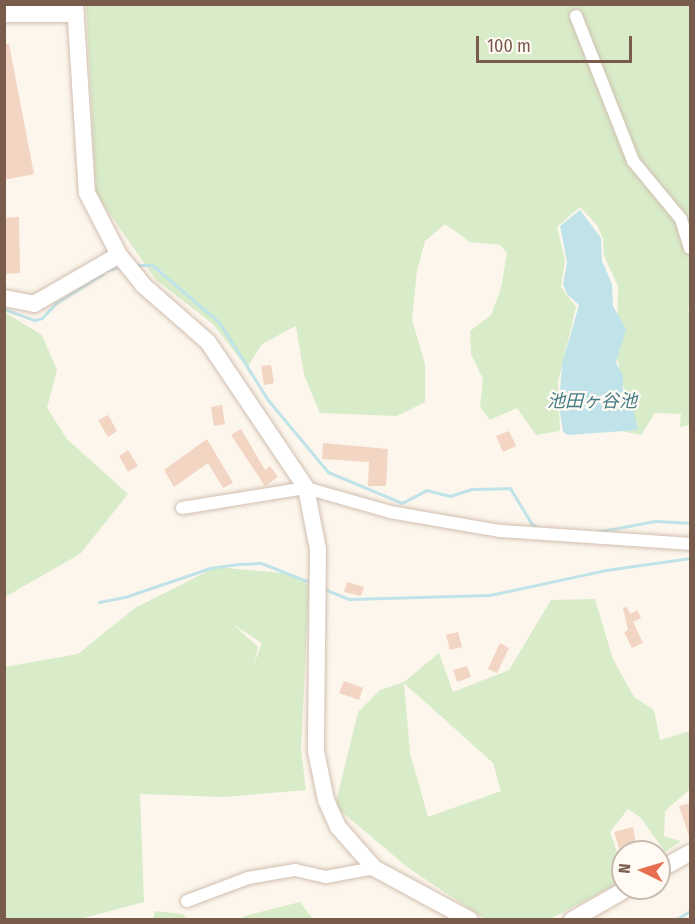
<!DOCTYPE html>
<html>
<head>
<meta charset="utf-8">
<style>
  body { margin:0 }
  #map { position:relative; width:695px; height:924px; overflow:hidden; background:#fdf6ec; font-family:"Fira Sans Condensed","Noto Sans JP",sans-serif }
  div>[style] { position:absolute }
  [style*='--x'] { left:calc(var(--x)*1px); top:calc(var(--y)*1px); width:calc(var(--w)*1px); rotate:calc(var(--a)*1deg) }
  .green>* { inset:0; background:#d8ecc9 }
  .water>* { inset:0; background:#bfe3e8 }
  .stream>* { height:3px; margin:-1.5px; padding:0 1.5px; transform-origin:1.5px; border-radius:1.5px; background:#bfe3e8 }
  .building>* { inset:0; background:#f3d5c3 }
  .roads { filter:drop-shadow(0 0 2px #d1beb0) drop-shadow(0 0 2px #d1beb0) }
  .street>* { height:12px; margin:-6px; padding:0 6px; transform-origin:6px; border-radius:6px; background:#fff }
  .secondary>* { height:16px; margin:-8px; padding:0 8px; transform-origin:8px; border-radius:8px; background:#fff }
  span { translate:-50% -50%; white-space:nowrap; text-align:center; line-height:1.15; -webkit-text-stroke:4.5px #fffaf3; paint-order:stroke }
  .water-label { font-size:18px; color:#437c86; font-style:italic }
  .frame { position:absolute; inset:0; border:6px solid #7a5c4d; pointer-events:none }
  .north { position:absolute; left:611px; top:840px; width:60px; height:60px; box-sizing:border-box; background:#fffaf3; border:2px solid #cabbb1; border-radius:50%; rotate:275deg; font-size:16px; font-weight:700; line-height:24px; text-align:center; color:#7a5c4d }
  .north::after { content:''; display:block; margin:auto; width:21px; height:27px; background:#e76f51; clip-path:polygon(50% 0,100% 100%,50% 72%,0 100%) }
  .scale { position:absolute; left:476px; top:36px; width:156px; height:27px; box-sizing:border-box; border:3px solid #7a5c4d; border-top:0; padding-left:8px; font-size:18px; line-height:21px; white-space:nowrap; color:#7a5c4d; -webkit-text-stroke:4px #fffaf3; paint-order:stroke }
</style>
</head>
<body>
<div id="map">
  <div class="green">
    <i style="clip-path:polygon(51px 5px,690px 5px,690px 312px,687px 305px,690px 317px,690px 425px,680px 427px,681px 414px,655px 413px,641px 435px,625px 432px,628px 406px,617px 357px,618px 286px,604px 256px,603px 239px,597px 225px,580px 207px,557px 227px,565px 260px,561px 287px,576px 307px,558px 382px,560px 431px,536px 435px,517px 408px,490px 420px,480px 407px,483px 379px,471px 354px,470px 331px,491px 315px,501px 288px,507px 253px,500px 245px,470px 242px,445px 224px,425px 241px,417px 271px,412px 320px,425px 364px,425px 402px,397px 416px,320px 413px,304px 375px,296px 326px,262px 344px,247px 368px,213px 324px,156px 280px,96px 194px,86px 6px)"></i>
    <i style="clip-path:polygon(4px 312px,42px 335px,57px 370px,47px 408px,67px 439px,128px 494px,80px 554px,5px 597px)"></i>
    <i style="clip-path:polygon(evenodd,216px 567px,293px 574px,309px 586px,301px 749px,306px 790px,223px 797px,140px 794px,144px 902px,80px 919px,5px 919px,5px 667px,78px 654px,135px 608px,216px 567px,234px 625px,262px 643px,254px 664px,258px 647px,234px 625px)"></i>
    <i style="clip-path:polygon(evenodd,595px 599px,613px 659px,634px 697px,654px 710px,660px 740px,690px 731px,690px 789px,665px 811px,664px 836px,681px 841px,665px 852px,641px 818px,628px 809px,610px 832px,623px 869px,623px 881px,550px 919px,485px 919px,407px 867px,335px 806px,358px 712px,380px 690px,404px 682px,439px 653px,453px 692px,509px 670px,551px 600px,595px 599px,404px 683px,493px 763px,501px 791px,428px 817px,410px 753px,404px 683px)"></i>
    <i style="clip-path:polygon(300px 902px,313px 919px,239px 919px,248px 915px)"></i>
    <i style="clip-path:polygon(155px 911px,183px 914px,187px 919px,153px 919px)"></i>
  </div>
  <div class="water">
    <i style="clip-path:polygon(580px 210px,601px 238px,602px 261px,612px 284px,613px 306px,626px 329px,616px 363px,623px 375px,623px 389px,633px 408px,638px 430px,568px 435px,563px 432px,559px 405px,562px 364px,579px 305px,567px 294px,563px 284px,567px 262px,560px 226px)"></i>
  </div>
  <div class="stream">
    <i style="--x:135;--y:265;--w:17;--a:0"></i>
    <i style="--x:152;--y:265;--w:88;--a:40.4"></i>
    <i style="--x:219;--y:322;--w:92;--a:57.9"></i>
    <i style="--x:268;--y:400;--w:94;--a:50.2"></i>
    <i style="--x:328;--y:472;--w:80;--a:22.7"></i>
    <i style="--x:402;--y:503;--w:27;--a:-28"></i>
    <i style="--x:426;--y:490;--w:25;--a:14"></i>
    <i style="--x:450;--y:496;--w:22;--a:-18"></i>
    <i style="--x:471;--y:489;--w:39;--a:-1"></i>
    <i style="--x:510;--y:488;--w:41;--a:59"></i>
    <i style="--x:531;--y:523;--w:10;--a:37"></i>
    <i style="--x:108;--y:270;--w:14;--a:-12"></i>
    <i style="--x:4;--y:309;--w:33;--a:20"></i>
    <i style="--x:35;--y:320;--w:7;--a:-16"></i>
    <i style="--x:42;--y:318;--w:21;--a:-47"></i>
    <i style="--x:56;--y:303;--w:55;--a:-31.7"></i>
    <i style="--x:596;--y:532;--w:60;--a:-10.6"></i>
    <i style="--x:655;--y:521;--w:35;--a:3"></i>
    <i style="--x:324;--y:589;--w:27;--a:22"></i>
    <i style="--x:349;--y:599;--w:141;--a:-1.6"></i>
    <i style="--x:490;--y:595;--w:119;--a:-12.2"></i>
    <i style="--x:606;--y:570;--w:85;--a:-8.1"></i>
    <i style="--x:99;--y:602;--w:26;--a:-11"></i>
    <i style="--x:125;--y:597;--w:90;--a:-18.8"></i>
    <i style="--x:210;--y:568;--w:30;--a:-8"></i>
    <i style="--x:240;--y:564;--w:21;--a:-3"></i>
    <i style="--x:261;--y:563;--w:55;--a:21.4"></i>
    <i style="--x:675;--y:920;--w:17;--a:-31"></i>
  </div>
  <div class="building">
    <i style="clip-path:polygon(4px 44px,9px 44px,34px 174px,4px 180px)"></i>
    <i style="clip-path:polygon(19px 217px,20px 273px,4px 274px,4px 218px)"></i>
    <i style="clip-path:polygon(271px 365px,274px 383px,264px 385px,261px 366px)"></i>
    <i style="clip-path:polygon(222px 405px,225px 424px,214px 426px,211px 407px)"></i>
    <i style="clip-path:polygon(108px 415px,117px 431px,108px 437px,98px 420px)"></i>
    <i style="clip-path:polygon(241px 429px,265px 470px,270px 466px,278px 477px,265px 486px,231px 435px)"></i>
    <i style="clip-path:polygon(509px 431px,516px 446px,503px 452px,496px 436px)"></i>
    <i style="clip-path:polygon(207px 439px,233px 483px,223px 488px,208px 463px,174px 487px,164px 470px)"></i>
    <i style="clip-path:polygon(323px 443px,388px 449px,386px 486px,368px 486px,369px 462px,322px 459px)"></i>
    <i style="clip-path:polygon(128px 450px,138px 466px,128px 472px,119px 456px)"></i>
    <i style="clip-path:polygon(347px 582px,364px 587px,361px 596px,344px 592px)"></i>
    <i style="clip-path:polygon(627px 607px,630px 614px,637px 610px,641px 618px,633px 622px,643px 643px,632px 648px,624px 632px,628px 630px,623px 608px)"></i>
    <i style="clip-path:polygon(458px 632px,462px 647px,450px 650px,446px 635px)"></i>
    <i style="clip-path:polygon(500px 643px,509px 648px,497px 673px,488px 669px)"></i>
    <i style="clip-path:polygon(467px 666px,471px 677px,457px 682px,453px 670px)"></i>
    <i style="clip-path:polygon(344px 681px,363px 688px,359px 700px,339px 693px)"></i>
    <i style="clip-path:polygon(690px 803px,690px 836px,689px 836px,679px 806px)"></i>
    <i style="clip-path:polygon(633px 827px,637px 852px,620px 852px,614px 832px)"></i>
  </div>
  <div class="roads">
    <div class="street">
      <i style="--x:576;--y:16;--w:156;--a:68.5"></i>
      <i style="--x:633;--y:161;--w:75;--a:50.4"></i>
      <i style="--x:681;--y:219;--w:30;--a:73"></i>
      <i style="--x:182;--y:508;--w:126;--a:-9.2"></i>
      <i style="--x:306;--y:488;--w:87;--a:15.9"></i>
      <i style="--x:390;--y:512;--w:112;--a:9.8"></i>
      <i style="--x:500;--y:531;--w:190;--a:3.9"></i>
      <i style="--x:187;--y:901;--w:65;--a:-20.7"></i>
      <i style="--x:248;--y:878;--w:48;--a:-9.7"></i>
      <i style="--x:295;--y:870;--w:32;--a:13"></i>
      <i style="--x:326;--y:877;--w:49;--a:-10.6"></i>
    </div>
    <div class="secondary">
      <i style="--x:75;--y:4;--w:189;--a:86.4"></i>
      <i style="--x:87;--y:193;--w:70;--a:62.7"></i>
      <i style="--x:119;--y:255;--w:38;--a:51"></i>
      <i style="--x:143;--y:285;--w:86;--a:41.2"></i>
      <i style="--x:208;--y:342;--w:176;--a:56.1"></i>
      <i style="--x:306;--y:488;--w:62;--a:78.9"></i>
      <i style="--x:318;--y:549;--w:202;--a:90.6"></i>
      <i style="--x:316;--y:751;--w:50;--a:78.5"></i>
      <i style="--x:326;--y:800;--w:30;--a:66"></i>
      <i style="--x:338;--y:827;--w:55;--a:48.7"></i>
      <i style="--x:374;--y:868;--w:109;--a:28.4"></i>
      <i style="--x:4;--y:14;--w:72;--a:0"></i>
      <i style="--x:4;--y:298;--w:31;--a:11"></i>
      <i style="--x:34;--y:304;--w:98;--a:-30"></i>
      <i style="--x:659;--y:870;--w:35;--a:-29"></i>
      <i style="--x:572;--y:920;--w:64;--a:-29.7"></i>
    </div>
  </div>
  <div class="water-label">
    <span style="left:592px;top:401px">池田ヶ谷池</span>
  </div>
  <div class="frame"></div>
  <div class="north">N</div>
  <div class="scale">100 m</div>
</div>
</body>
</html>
